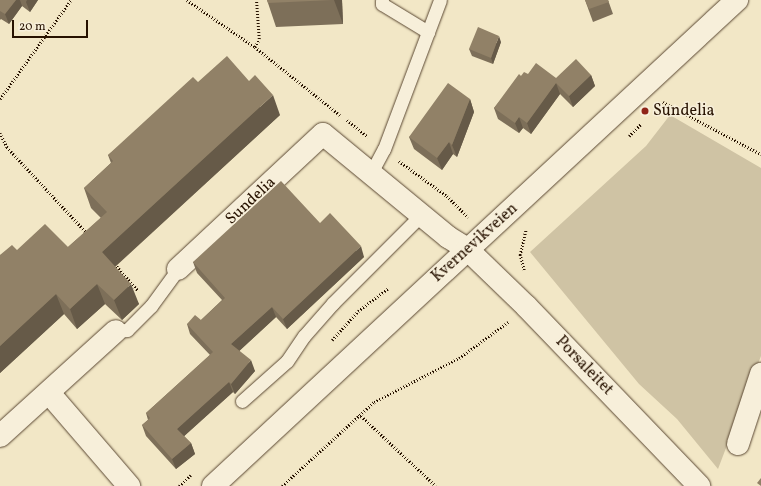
<!DOCTYPE html>
<html>
<head>
<meta charset="utf-8">
<style>
  body { margin:0 }
  #map { position:relative; width:761px; height:486px; overflow:hidden; background:#f2e7c6; font-family:Vollkorn,serif }
  div>[style] { position:absolute }
  [style*='--x'] { left:calc(var(--x)*1px); top:calc(var(--y)*1px); width:calc(var(--w)*1px); rotate:calc(var(--a)*1deg) }
  .green>* { inset:0; background:#cfc3a4 }
  .path>* { height:2.5px; margin-top:-1.25px; transform-origin:0; background:repeating-linear-gradient(90deg,#271200 0 1px,transparent 0 3px) }
  .roads { filter:drop-shadow(0 0 1px #5a4732) drop-shadow(0 0 1px #5a4732) }
  .service>* { height:13px; margin:-6.5px; padding:0 6.5px; transform-origin:6.5px; border-radius:6.5px; background:#f7efda }
  .minor>* { height:22px; margin:-11px; padding:0 11px; transform-origin:11px; border-radius:11px; background:#f7efda }
  .secondary>* { height:22px; margin:-11px; padding:0 11px; transform-origin:11px; border-radius:11px; background:#f7efda }
  .wall>* { inset:0; background:#7d6f59 }
  .shaded-wall>* { inset:0; background:#665a48 }
  .building>* { inset:0; background:#918167 }
  .dots>* { width:11px; height:11px; translate:-50% -50%; box-sizing:border-box; border:2px solid #f7efda; border-radius:50% }
  span { translate:-50% -50%; white-space:nowrap; text-align:center; line-height:1.15; -webkit-text-stroke:3px #f7efda; paint-order:stroke }
  .poi-label { font-size:16px; color:#271200 }
  .left { translate:0 -50%; text-align:left }
  .street-label { font-size:16px; color:#271200 }
  .scale { position:absolute; left:12px; top:20px; width:76px; height:18px; box-sizing:border-box; border:2px solid #271200; border-top:0; padding-left:5px; font-size:12px; line-height:14px; white-space:nowrap; color:#271200; -webkit-text-stroke:3px #f7efda; paint-order:stroke }
</style>
</head>
<body>
<div id="map">
  <div class="green">
    <i style="clip-path:polygon(670px 115px,761px 168px,761px 356px,718px 469px,677px 419px,639px 384px,530px 252px,646px 146px)"></i>
  </div>
  <div class="path">
    <i style="--x:187;--y:0;--w:83;--a:34.7"></i>
    <i style="--x:255;--y:47;--w:109;--a:38.7"></i>
    <i style="--x:255;--y:47;--w:9;--a:-63"></i>
    <i style="--x:259;--y:39;--w:39;--a:-94"></i>
    <i style="--x:0;--y:99;--w:122;--a:-54.4"></i>
    <i style="--x:663;--y:102;--w:111;--a:28"></i>
    <i style="--x:347;--y:120;--w:27;--a:39"></i>
    <i style="--x:0;--y:133;--w:16;--a:63"></i>
    <i style="--x:7;--y:147;--w:117;--a:47.1"></i>
    <i style="--x:629;--y:136;--w:17;--a:-45"></i>
    <i style="--x:399;--y:161;--w:59;--a:36.1"></i>
    <i style="--x:447;--y:196;--w:30;--a:45"></i>
    <i style="--x:115;--y:264;--w:35;--a:49"></i>
    <i style="--x:524;--y:270;--w:16;--a:-105"></i>
    <i style="--x:520;--y:255;--w:26;--a:-77"></i>
    <i style="--x:332;--y:340;--w:39;--a:-48"></i>
    <i style="--x:358;--y:311;--w:38;--a:-37"></i>
    <i style="--x:359;--y:414;--w:105;--a:43.1"></i>
    <i style="--x:179;--y:486;--w:16;--a:-43"></i>
    <i style="--x:282;--y:486;--w:125;--a:-42.4"></i>
    <i style="--x:374;--y:402;--w:96;--a:-27.4"></i>
    <i style="--x:459;--y:358;--w:61;--a:-36.3"></i>
  </div>
  <div class="roads">
    <div class="service">
      <i style="--x:382;--y:0;--w:4;--a:90"></i>
      <i style="--x:382;--y:4;--w:54;--a:31.3"></i>
      <i style="--x:371;--y:173;--w:27;--a:-62"></i>
      <i style="--x:384;--y:149;--w:159;--a:-69.4"></i>
      <i style="--x:116;--y:331;--w:11;--a:-5"></i>
      <i style="--x:127;--y:330;--w:34;--a:-45"></i>
      <i style="--x:151;--y:306;--w:46;--a:-53.9"></i>
      <i style="--x:242;--y:401;--w:60;--a:-41.6"></i>
      <i style="--x:287;--y:361;--w:30;--a:-56"></i>
      <i style="--x:304;--y:336;--w:44;--a:-48.7"></i>
      <i style="--x:333;--y:303;--w:126;--a:-45"></i>
    </div>
    <div class="minor">
      <i style="--x:178;--y:269;--w:198;--a:-43"></i>
      <i style="--x:323;--y:134;--w:162;--a:39.5"></i>
      <i style="--x:448;--y:237;--w:22;--a:32"></i>
      <i style="--x:467;--y:249;--w:82;--a:44"></i>
      <i style="--x:526;--y:306;--w:250;--a:46.1"></i>
      <i style="--x:49;--y:393;--w:123;--a:49.3"></i>
      <i style="--x:0;--y:436;--w:156;--a:-42.2"></i>
      <i style="--x:738;--y:444;--w:74;--a:-71.8"></i>
    </div>
    <div class="secondary">
      <i style="--x:213;--y:486;--w:715;--a:-42.85"></i>
    </div>
  </div>
  <div class="wall">
    <i style="clip-path:polygon(0 0,38px 0,30px 12px,22px 6px,9px 24px,1px 19px,0 20px)"></i>
    <i style="clip-path:polygon(267px 0,342px 0,343px 24px,276px 27px)"></i>
    <i style="clip-path:polygon(585px 0,608px 0,613px 14px,593px 22px)"></i>
    <i style="clip-path:polygon(501px 42px,493px 64px,472px 56px,469px 49px)"></i>
    <i style="clip-path:polygon(528px 74px,556px 78px,591px 75px,595px 86px,573px 107px,560px 94px,531px 134px,523px 128px,519px 133px,498px 119px,494px 108px,521px 76px)"></i>
    <i style="clip-path:polygon(198px 82px,280px 115px,115px 267px,139px 304px,122px 320px,105px 304px,77px 329px,64px 314px,0 373px,0 255px,17px 250px,68px 247px,101px 218px,91px 208px,84px 188px,111px 163px,108px 155px)"></i>
    <i style="clip-path:polygon(470px 99px,474px 112px,457px 157px,453px 154px,442px 170px,414px 149px,409px 137px)"></i>
    <i style="clip-path:polygon(320px 223px,364px 257px,287px 329px,276px 317px,239px 351px,255px 371px,235px 394px,233px 392px,184px 436px,191px 443px,195px 454px,176px 469px,146px 436px,142px 425px,148px 420px,146px 413px,210px 355px,190px 334px,187px 324px,201px 320px,222px 300px,197px 273px,193px 262px)"></i>
  </div>
  <div class="shaded-wall">
    <i style="clip-path:polygon(16px 0,20px 0,22px 6px,9px 24px,5px 14px)"></i>
    <i style="clip-path:polygon(27px 0,38px 0,30px 12px,26px 2px)"></i>
    <i style="clip-path:polygon(334px 0,342px 0,343px 24px)"></i>
    <i style="clip-path:polygon(499px 36px,501px 42px,493px 64px,491px 58px)"></i>
    <i style="clip-path:polygon(591px 75px,595px 86px,573px 107px,569px 96px)"></i>
    <i style="clip-path:polygon(556px 83px,560px 94px,531px 134px,527px 123px)"></i>
    <i style="clip-path:polygon(273px 95px,280px 115px,109px 272px,102px 252px)"></i>
    <i style="clip-path:polygon(470px 99px,474px 112px,457px 157px,452px 145px)"></i>
    <i style="clip-path:polygon(519px 117px,523px 128px,519px 133px,515px 123px)"></i>
    <i style="clip-path:polygon(449px 142px,453px 154px,442px 170px,437px 158px)"></i>
    <i style="clip-path:polygon(361px 246px,364px 257px,287px 329px,283px 319px)"></i>
    <i style="clip-path:polygon(97px 284px,105px 304px,77px 329px,70px 309px)"></i>
    <i style="clip-path:polygon(131px 284px,139px 304px,122px 320px,114px 300px)"></i>
    <i style="clip-path:polygon(56px 294px,64px 314px,0 373px,0 346px)"></i>
    <i style="clip-path:polygon(272px 307px,276px 317px,235px 355px,231px 344px)"></i>
    <i style="clip-path:polygon(251px 360px,255px 371px,235px 394px,231px 384px)"></i>
    <i style="clip-path:polygon(229px 382px,233px 392px,181px 439px,177px 429px)"></i>
    <i style="clip-path:polygon(191px 443px,195px 454px,176px 469px,172px 459px)"></i>
  </div>
  <div class="building">
    <i style="clip-path:polygon(0 0,16px 0,5px 14px,0 11px)"></i>
    <i style="clip-path:polygon(267px 0,332px 0,268px 3px)"></i>
    <i style="clip-path:polygon(585px 0,608px 0,609px 2px,589px 9px)"></i>
    <i style="clip-path:polygon(478px 27px,499px 36px,491px 58px,469px 49px)"></i>
    <i style="clip-path:polygon(227px 56px,249px 81px,255px 75px,273px 95px,102px 252px,131px 284px,114px 300px,97px 284px,70px 309px,56px 294px,0 346px,0 255px,12px 245px,17px 250px,45px 224px,68px 247px,107px 212px,84px 188px,113px 161px,108px 155px,193px 77px,198px 82px)"></i>
    <i style="clip-path:polygon(576px 59px,591px 75px,569px 96px,556px 83px,527px 123px,519px 117px,515px 123px,494px 108px,519px 74px,521px 76px,524px 72px,528px 74px,536px 63px,556px 78px)"></i>
    <i style="clip-path:polygon(448px 83px,470px 99px,452px 145px,449px 142px,437px 158px,409px 137px)"></i>
    <i style="clip-path:polygon(281px 181px,320px 223px,330px 213px,361px 246px,283px 319px,272px 307px,231px 344px,251px 360px,231px 384px,229px 382px,177px 429px,191px 443px,172px 459px,142px 425px,150px 418px,146px 413px,213px 352px,187px 324px,195px 315px,201px 320px,225px 298px,193px 262px)"></i>
    <i style="clip-path:polygon(761px 478px,761px 486px,757px 483px)"></i>
  </div>
  <div class="dots">
    <i style="left:645px;top:111px;background:#8f2418"></i>
  </div>
  <div class="poi-label">
    <span class="left" style="left:653px;top:111px">Sundelia</span>
  </div>
  <div class="street-label">
    <span style="left:251px;top:201px;rotate:-43deg">Sundelia</span>
    <span style="left:475px;top:243px;rotate:-42deg">Kvernevikveien</span>
    <span style="left:584px;top:366px;rotate:46deg">Porsaleitet</span>
  </div>
  <div class="scale">20 m</div>
</div>
</body>
</html>
